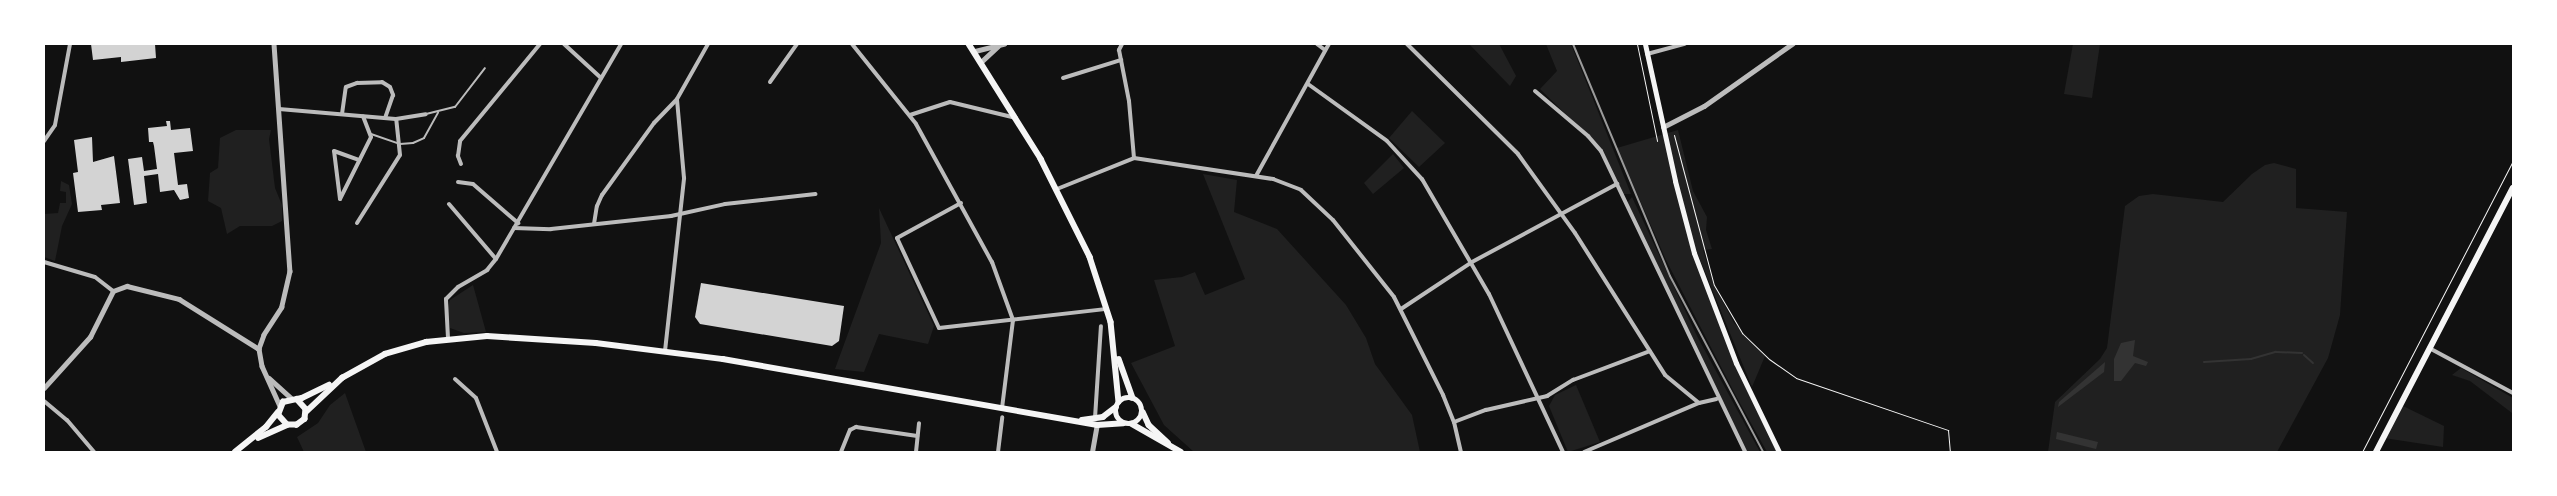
<!DOCTYPE html>
<html>
<head>
<meta charset="utf-8">
<style>
  body { margin:0 }
  #map { position:relative; width:2557px; height:496px; overflow:hidden; background:#111; font-family:"PT Sans Narrow",sans-serif }
  div>[style] { position:absolute }
  [style*='--x'] { left:calc(var(--x)*1px); top:calc(var(--y)*1px); width:calc(var(--w)*1px); rotate:calc(var(--a)*1deg) }
  .green>* { inset:0; background:#202020 }
  .water>* { inset:0; background:#333 }
  .stream>* { height:2px; margin:-1px; padding:0 1px; transform-origin:1px; border-radius:1px; background:#333 }
  .building>* { inset:0; background:#d3d3d3 }
  .path>* { height:1px; margin:-0.5px; padding:0 0.5px; transform-origin:0.5px; border-radius:0.5px; background:#f5f5f5 }
  .service>* { height:2px; margin:-1px; padding:0 1px; transform-origin:1px; border-radius:1px; background:#bcbcbc }
  .minor>* { height:4px; margin:-2px; padding:0 2px; transform-origin:2px; border-radius:2px; background:#bcbcbc }
  .tertiary>* { height:4.5px; margin:-2.25px; padding:0 2.25px; transform-origin:2.25px; border-radius:2.25px; background:#bcbcbc }
  .secondary>* { height:5px; margin:-2.5px; padding:0 2.5px; transform-origin:2.5px; border-radius:2.5px; background:#f5f5f5 }
  .primary>* { height:5.5px; margin:-2.75px; padding:0 2.75px; transform-origin:2.75px; border-radius:2.75px; background:#f5f5f5 }
  .trunk>* { height:5.5px; margin:-2.75px; padding:0 2.75px; transform-origin:2.75px; border-radius:2.75px; background:#f5f5f5 }
  .trunk>.ring { margin:-2.75px; padding:0; box-sizing:content-box; background:none; border:5.5px solid #f5f5f5; border-radius:50% }
  .rail>* { height:2px; margin:-1px; padding:0 1px; transform-origin:1px; border-radius:1px; background:#9a9a9a }
  span { translate:-50% -50%; white-space:nowrap; text-align:center; line-height:1.15; -webkit-text-stroke:5px #fff; paint-order:stroke }
  .frame { position:absolute; inset:0; border:45px solid #fff; pointer-events:none }
</style>
</head>
<body>
<div id="map">
  <div class="green">
    <i style="clip-path:polygon(1469px 44px,1499px 44px,1516px 76px,1510px 86px)"></i>
    <i style="clip-path:polygon(1546px 44px,1571px 44px,1631px 194px,1622px 194px,1605px 160px,1588px 136px,1540px 89px,1557px 71px)"></i>
    <i style="clip-path:polygon(2073px 44px,2100px 44px,2092px 98px,2064px 94px)"></i>
    <i style="clip-path:polygon(1412px 111px,1445px 143px,1419px 167px,1389px 138px)"></i>
    <i style="clip-path:polygon(236px 130px,271px 130px,269px 139px,275px 188px,282px 205px,282px 221px,272px 226px,240px 226px,227px 234px,221px 208px,208px 201px,210px 173px,218px 168px,220px 138px)"></i>
    <i style="clip-path:polygon(1678px 130px,1693px 191px,1707px 217px,1706px 230px,1712px 249px,1703px 250px,1714px 285px,1734px 323px,1765px 356px,1752px 387px,1696px 250px,1693px 250px,1722px 327px,1779px 452px,1767px 452px,1736px 396px,1666px 260px,1617px 148px)"></i>
    <i style="clip-path:polygon(1393px 154px,1404px 168px,1373px 194px,1364px 183px)"></i>
    <i style="clip-path:polygon(2274px 163px,2296px 169px,2296px 208px,2347px 212px,2340px 315px,2328px 358px,2277px 452px,2048px 452px,2055px 402px,2100px 359px,2107px 348px,2125px 206px,2139px 196px,2153px 194px,2223px 202px,2252px 174px,2265px 165px)"></i>
    <i style="clip-path:polygon(1203px 174px,1237px 180px,1234px 212px,1277px 229px,1346px 305px,1366px 338px,1375px 364px,1412px 415px,1420px 452px,1194px 452px,1164px 425px,1131px 363px,1175px 346px,1154px 280px,1182px 277px,1195px 272px,1205px 295px,1245px 279px)"></i>
    <i style="clip-path:polygon(61px 181px,69px 185px,72px 204px,62px 226px,55px 261px,44px 257px,44px 214px,58px 213px,60px 203px,66px 203px,66px 192px,60px 191px)"></i>
    <i style="clip-path:polygon(1632px 197px,1697px 336px,1760px 452px,1745px 452px,1717px 399px,1626px 204px)"></i>
    <i style="clip-path:polygon(879px 208px,934px 326px,928px 344px,879px 334px,864px 372px,835px 369px,881px 243px)"></i>
    <i style="clip-path:polygon(473px 285px,486px 332px,464px 333px,450px 328px,447px 310px,450px 300px)"></i>
    <i style="clip-path:polygon(2461px 368px,2513px 398px,2513px 418px,2512px 413px,2470px 381px,2452px 375px)"></i>
    <i style="clip-path:polygon(1576px 385px,1600px 442px,1568px 452px,1549px 406px,1555px 395px)"></i>
    <i style="clip-path:polygon(345px 393px,366px 452px,304px 452px,297px 437px,318px 423px,330px 405px)"></i>
    <i style="clip-path:polygon(2401px 405px,2444px 426px,2443px 447px,2384px 438px)"></i>
  </div>
  <div class="water">
    <i style="clip-path:polygon(2135px 340px,2133px 356px,2148px 362px,2146px 366px,2135px 363px,2121px 381px,2114px 381px,2114px 359px,2121px 343px)"></i>
    <i style="clip-path:polygon(2105px 362px,2104px 372px,2058px 407px,2059px 402px)"></i>
    <i style="clip-path:polygon(2057px 432px,2098px 442px,2096px 449px,2056px 439px)"></i>
  </div>
  <div class="stream">
    <i style="--x:2304;--y:355;--w:12;--a:42"></i>
    <i style="--x:2204;--y:362;--w:47;--a:-3.7"></i>
    <i style="--x:2251;--y:359;--w:26;--a:-16"></i>
    <i style="--x:2276;--y:352;--w:26;--a:2"></i>
  </div>
  <div class="building">
    <i style="clip-path:polygon(91px 44px,155px 44px,156px 58px,121px 62px,121px 57px,93px 60px)"></i>
    <i style="clip-path:polygon(166px 121px,170px 121px,171px 130px,190px 128px,193px 151px,174px 153px,178px 185px,187px 184px,189px 198px,180px 200px,174px 190px,160px 192px,158px 174px,144px 176px,147px 203px,134px 205px,128px 159px,142px 157px,144px 171px,157px 169px,154px 146px,153px 142px,149px 142px,148px 128px,167px 126px)"></i>
    <i style="clip-path:polygon(92px 137px,93px 162px,114px 156px,120px 203px,101px 205px,102px 210px,78px 212px,73px 173px,78px 172px,74px 140px)"></i>
    <i style="clip-path:polygon(701px 283px,844px 306px,839px 341px,832px 346px,700px 324px,695px 317px)"></i>
  </div>
  <div class="path">
    <i style="--x:1637;--y:44;--w:99;--a:78.3"></i>
    <i style="--x:1674;--y:135;--w:155;--a:75.1"></i>
    <i style="--x:1714;--y:285;--w:56;--a:59.7"></i>
    <i style="--x:1742;--y:333;--w:37;--a:44"></i>
    <i style="--x:1769;--y:359;--w:33;--a:35"></i>
    <i style="--x:1796;--y:378;--w:161;--a:18.9"></i>
    <i style="--x:1948;--y:430;--w:22;--a:85"></i>
    <i style="--x:2362;--y:452;--w:328;--a:-62.6"></i>
  </div>
  <div class="service">
    <i style="--x:426;--y:114;--w:30;--a:-14"></i>
    <i style="--x:455;--y:107;--w:49;--a:-52.4"></i>
    <i style="--x:371;--y:134;--w:31;--a:19"></i>
    <i style="--x:400;--y:144;--w:13;--a:-4"></i>
    <i style="--x:413;--y:143;--w:12;--a:-24"></i>
    <i style="--x:424;--y:138;--w:29;--a:-61"></i>
  </div>
  <div class="minor">
    <i style="--x:564;--y:44;--w:50;--a:42.6"></i>
    <i style="--x:852;--y:44;--w:102;--a:51.3"></i>
    <i style="--x:916;--y:124;--w:158;--a:61.2"></i>
    <i style="--x:992;--y:262;--w:62;--a:70.1"></i>
    <i style="--x:1013;--y:320;--w:89;--a:97.1"></i>
    <i style="--x:1122;--y:44;--w:7;--a:117"></i>
    <i style="--x:1119;--y:50;--w:52;--a:78.9"></i>
    <i style="--x:1129;--y:101;--w:57;--a:85"></i>
    <i style="--x:1317;--y:44;--w:10;--a:37"></i>
    <i style="--x:1407;--y:44;--w:156;--a:44.7"></i>
    <i style="--x:1518;--y:154;--w:97;--a:54.2"></i>
    <i style="--x:1575;--y:233;--w:168;--a:57.6"></i>
    <i style="--x:1665;--y:375;--w:44;--a:39.5"></i>
    <i style="--x:1699;--y:403;--w:18;--a:-13"></i>
    <i style="--x:1647;--y:54;--w:39;--a:-15"></i>
    <i style="--x:1063;--y:78;--w:61;--a:-17.2"></i>
    <i style="--x:770;--y:82;--w:47;--a:-54.6"></i>
    <i style="--x:1308;--y:84;--w:97;--a:35.8"></i>
    <i style="--x:1387;--y:141;--w:52;--a:47.4"></i>
    <i style="--x:1422;--y:179;--w:133;--a:59.8"></i>
    <i style="--x:1489;--y:294;--w:174;--a:64.9"></i>
    <i style="--x:1535;--y:91;--w:70;--a:40.3"></i>
    <i style="--x:1588;--y:136;--w:20;--a:49"></i>
    <i style="--x:1601;--y:151;--w:334;--a:64.4"></i>
    <i style="--x:279;--y:109;--w:117;--a:4.9"></i>
    <i style="--x:396;--y:119;--w:30;--a:-9"></i>
    <i style="--x:342;--y:114;--w:27;--a:-82"></i>
    <i style="--x:346;--y:87;--w:12;--a:-20"></i>
    <i style="--x:357;--y:83;--w:25;--a:-2"></i>
    <i style="--x:382;--y:82;--w:9;--a:32"></i>
    <i style="--x:390;--y:87;--w:9;--a:69"></i>
    <i style="--x:393;--y:95;--w:24;--a:109"></i>
    <i style="--x:910;--y:115;--w:42;--a:-18"></i>
    <i style="--x:950;--y:102;--w:68;--a:13.6"></i>
    <i style="--x:44;--y:141;--w:19;--a:-55"></i>
    <i style="--x:55;--y:125;--w:82;--a:-79.5"></i>
    <i style="--x:461;--y:164;--w:9;--a:-111"></i>
    <i style="--x:458;--y:156;--w:15;--a:-82"></i>
    <i style="--x:460;--y:141;--w:126;--a:-50.5"></i>
    <i style="--x:1256;--y:176;--w:151;--a:-61.1"></i>
    <i style="--x:458;--y:182;--w:15;--a:8"></i>
    <i style="--x:473;--y:184;--w:60;--a:40.9"></i>
    <i style="--x:1057;--y:189;--w:83;--a:-21.9"></i>
    <i style="--x:1134;--y:158;--w:141;--a:8.6"></i>
    <i style="--x:1273;--y:179;--w:30;--a:21"></i>
    <i style="--x:1301;--y:190;--w:44;--a:43.2"></i>
    <i style="--x:1333;--y:220;--w:98;--a:51.6"></i>
    <i style="--x:1394;--y:297;--w:110;--a:63.4"></i>
    <i style="--x:1443;--y:395;--w:29;--a:68"></i>
    <i style="--x:1454;--y:422;--w:31;--a:77"></i>
    <i style="--x:340;--y:199;--w:69;--a:-63.4"></i>
    <i style="--x:371;--y:137;--w:22;--a:-111"></i>
    <i style="--x:340;--y:199;--w:48;--a:-97.1"></i>
    <i style="--x:334;--y:151;--w:27;--a:20"></i>
    <i style="--x:961;--y:203;--w:73;--a:151.3"></i>
    <i style="--x:897;--y:238;--w:99;--a:65"></i>
    <i style="--x:939;--y:328;--w:169;--a:-6.5"></i>
    <i style="--x:449;--y:204;--w:72;--a:49.5"></i>
    <i style="--x:357;--y:223;--w:80;--a:-57.7"></i>
    <i style="--x:400;--y:155;--w:36;--a:-96"></i>
    <i style="--x:594;--y:224;--w:18;--a:-81"></i>
    <i style="--x:597;--y:206;--w:12;--a:-66"></i>
    <i style="--x:602;--y:195;--w:89;--a:-54.2"></i>
    <i style="--x:654;--y:123;--w:33;--a:-46"></i>
    <i style="--x:514;--y:228;--w:37;--a:2"></i>
    <i style="--x:551;--y:229;--w:121;--a:-6.2"></i>
    <i style="--x:671;--y:216;--w:55;--a:-12.5"></i>
    <i style="--x:725;--y:204;--w:91;--a:-6.3"></i>
    <i style="--x:44;--y:262;--w:53;--a:16.4"></i>
    <i style="--x:95;--y:277;--w:23;--a:38"></i>
    <i style="--x:1401;--y:309;--w:85;--a:-33.5"></i>
    <i style="--x:1472;--y:262;--w:165;--a:-28.3"></i>
    <i style="--x:448;--y:338;--w:39;--a:-93"></i>
    <i style="--x:446;--y:299;--w:17;--a:-45"></i>
    <i style="--x:458;--y:287;--w:34;--a:-30"></i>
    <i style="--x:487;--y:270;--w:14;--a:-51"></i>
    <i style="--x:496;--y:259;--w:249;--a:-59.8"></i>
    <i style="--x:2431;--y:349;--w:93;--a:28.2"></i>
    <i style="--x:665;--y:351;--w:174;--a:-83.7"></i>
    <i style="--x:684;--y:178;--w:79;--a:-95.1"></i>
    <i style="--x:677;--y:99;--w:63;--a:-60.6"></i>
    <i style="--x:455;--y:379;--w:28;--a:42"></i>
    <i style="--x:476;--y:398;--w:58;--a:68.7"></i>
    <i style="--x:44;--y:401;--w:30;--a:40"></i>
    <i style="--x:67;--y:420;--w:42;--a:49.8"></i>
    <i style="--x:1095;--y:418;--w:92;--a:-86.3"></i>
    <i style="--x:1454;--y:422;--w:34;--a:-21"></i>
    <i style="--x:1486;--y:410;--w:63;--a:-12.9"></i>
    <i style="--x:1547;--y:396;--w:31;--a:-32"></i>
    <i style="--x:1573;--y:380;--w:82;--a:-20.6"></i>
    <i style="--x:841;--y:452;--w:24;--a:-68"></i>
    <i style="--x:850;--y:430;--w:7;--a:-27"></i>
    <i style="--x:856;--y:427;--w:62;--a:8.4"></i>
    <i style="--x:916;--y:452;--w:29;--a:-84"></i>
    <i style="--x:998;--y:452;--w:35;--a:-83"></i>
    <i style="--x:1584;--y:452;--w:125;--a:-23.1"></i>
  </div>
  <div class="tertiary">
    <i style="--x:274;--y:44;--w:228;--a:86"></i>
    <i style="--x:290;--y:271;--w:37;--a:103"></i>
    <i style="--x:282;--y:307;--w:33;--a:123"></i>
    <i style="--x:264;--y:335;--w:15;--a:110"></i>
    <i style="--x:259;--y:349;--w:17;--a:80"></i>
    <i style="--x:262;--y:366;--w:44;--a:65.8"></i>
    <i style="--x:975;--y:51;--w:30;--a:-14"></i>
    <i style="--x:981;--y:62;--w:23;--a:-43"></i>
    <i style="--x:1663;--y:127;--w:46;--a:-27.1"></i>
    <i style="--x:1704;--y:106;--w:108;--a:-35.2"></i>
    <i style="--x:269;--y:378;--w:30;--a:42"></i>
    <i style="--x:44;--y:388;--w:69;--a:-48"></i>
    <i style="--x:90;--y:337;--w:51;--a:-63.4"></i>
    <i style="--x:113;--y:291;--w:15;--a:-20"></i>
    <i style="--x:127;--y:286;--w:54;--a:14"></i>
    <i style="--x:179;--y:299;--w:94;--a:32"></i>
    <i style="--x:1092;--y:452;--w:27;--a:-80"></i>
  </div>
  <div class="secondary">
    <i style="--x:1645;--y:44;--w:140;--a:77.6"></i>
    <i style="--x:1675;--y:181;--w:74;--a:75.2"></i>
    <i style="--x:1694;--y:253;--w:118;--a:69.1"></i>
    <i style="--x:1736;--y:363;--w:99;--a:64.2"></i>
  </div>
  <div class="primary">
    <i style="--x:969;--y:44;--w:136;--a:57.9"></i>
    <i style="--x:1041;--y:159;--w:110;--a:63.4"></i>
    <i style="--x:1090;--y:257;--w:68;--a:72.1"></i>
    <i style="--x:1111;--y:322;--w:80;--a:84.3"></i>
    <i style="--x:1119;--y:359;--w:41;--a:70.3"></i>
  </div>
  <div class="trunk">
    <i class="ring" style="left:1116px;top:398px;width:20.5px;height:20.5px"></i>
    <i style="--x:297;--y:399;--w:13;--a:48"></i>
    <i style="--x:306;--y:409;--w:10;--a:96"></i>
    <i style="--x:305;--y:419;--w:10;--a:143"></i>
    <i style="--x:297;--y:425;--w:10;--a:180"></i>
    <i style="--x:287;--y:425;--w:13;--a:-132"></i>
    <i style="--x:278;--y:415;--w:14;--a:-69"></i>
    <i style="--x:283;--y:402;--w:19;--a:-12"></i>
    <i style="--x:302;--y:398;--w:30;--a:-26"></i>
    <i style="--x:306;--y:412;--w:50;--a:-43.4"></i>
    <i style="--x:342;--y:378;--w:49;--a:-29.2"></i>
    <i style="--x:385;--y:354;--w:43;--a:-16.3"></i>
    <i style="--x:426;--y:342;--w:61;--a:-5.6"></i>
    <i style="--x:487;--y:336;--w:109;--a:3.7"></i>
    <i style="--x:596;--y:343;--w:128;--a:7.2"></i>
    <i style="--x:723;--y:359;--w:380;--a:10"></i>
    <i style="--x:1097;--y:425;--w:26;--a:-4"></i>
    <i style="--x:1143;--y:412;--w:14;--a:65"></i>
    <i style="--x:1149;--y:425;--w:26;--a:43"></i>
    <i style="--x:1082;--y:420;--w:21;--a:-8"></i>
    <i style="--x:1103;--y:417;--w:16;--a:-38"></i>
    <i style="--x:1132;--y:424;--w:56;--a:29.7"></i>
    <i style="--x:258;--y:438;--w:32;--a:-24"></i>
    <i style="--x:235;--y:452;--w:40;--a:-39"></i>
    <i style="--x:266;--y:427;--w:19;--a:-51"></i>
    <i style="--x:2376;--y:452;--w:297;--a:-62.6"></i>
  </div>
  <div class="rail">
    <i style="--x:1573;--y:44;--w:251;--a:67.3"></i>
    <i style="--x:1670;--y:276;--w:199;--a:62.1"></i>
  </div>
  <div class="frame"></div>
</div>
</body>
</html>
